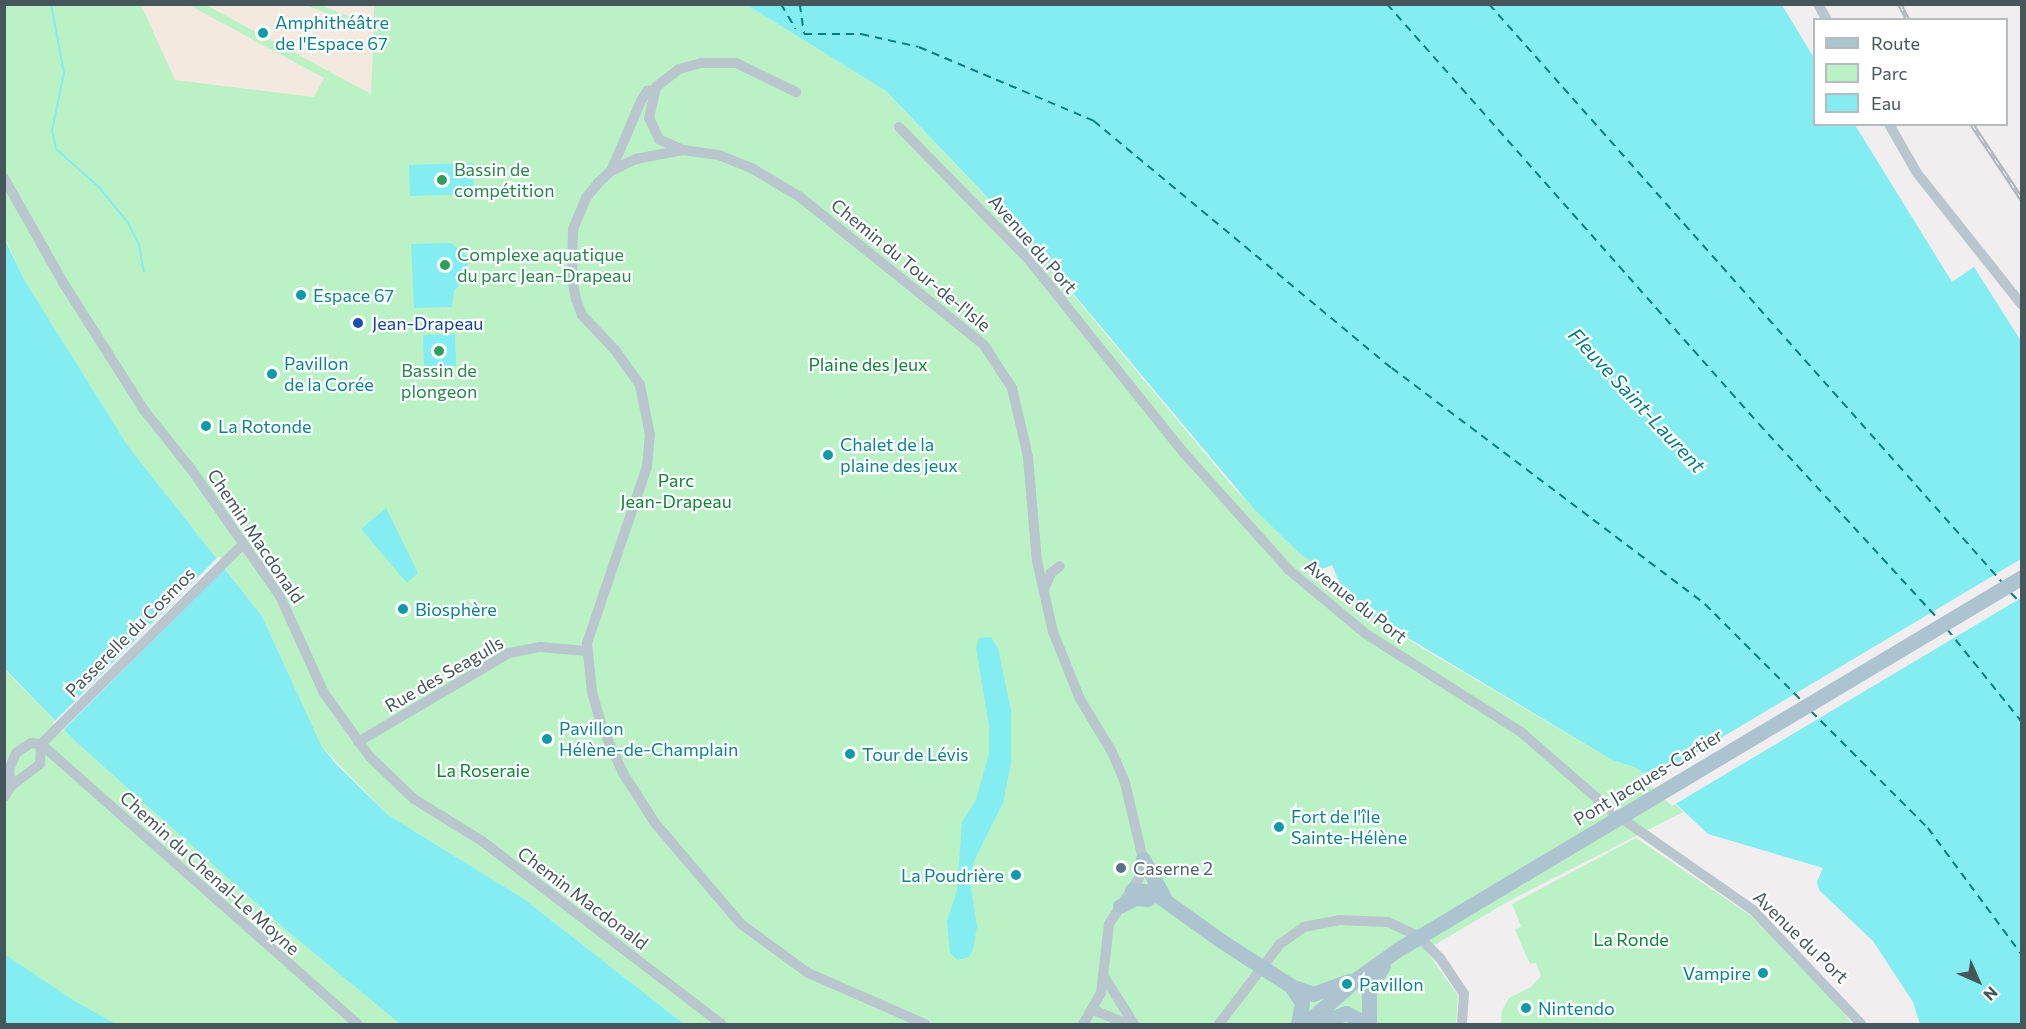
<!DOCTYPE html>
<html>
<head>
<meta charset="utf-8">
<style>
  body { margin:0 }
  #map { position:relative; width:2026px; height:1029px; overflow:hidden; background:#f1eeef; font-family:Commissioner,sans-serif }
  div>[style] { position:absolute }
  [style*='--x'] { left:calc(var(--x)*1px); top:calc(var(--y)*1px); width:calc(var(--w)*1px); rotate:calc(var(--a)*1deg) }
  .green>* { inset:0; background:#baf2c6 }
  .sand>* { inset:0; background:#f4e9de }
  .water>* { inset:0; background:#84edf2 }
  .pier>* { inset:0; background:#f1eeef }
  .stream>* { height:2px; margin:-1px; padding:0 1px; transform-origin:1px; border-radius:1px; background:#84edf2 }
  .ferry>* { height:1.5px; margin-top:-0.75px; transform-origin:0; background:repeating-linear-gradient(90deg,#067d82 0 8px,transparent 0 14px) }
  .street>* { height:10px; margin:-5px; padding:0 5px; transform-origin:5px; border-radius:5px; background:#b9c6cd }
  .primary>* { height:15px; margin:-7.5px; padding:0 7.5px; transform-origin:7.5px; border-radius:7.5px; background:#acc4d0 }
  .rail>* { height:4.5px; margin-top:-2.25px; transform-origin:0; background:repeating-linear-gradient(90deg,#fff 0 7px,#b0b5ba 0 14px); box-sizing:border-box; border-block:2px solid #b0b5ba }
  .primary-bridge>* { height:15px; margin:-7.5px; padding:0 7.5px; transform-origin:7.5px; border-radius:7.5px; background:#acc4d0 }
  .dots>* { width:16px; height:16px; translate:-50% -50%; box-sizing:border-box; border:3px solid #fff; border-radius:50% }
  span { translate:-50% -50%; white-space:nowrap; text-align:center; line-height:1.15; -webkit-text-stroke:4.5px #fff; paint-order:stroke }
  .culture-label { font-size:18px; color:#0d838f }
  .left { translate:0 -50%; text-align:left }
  .right { translate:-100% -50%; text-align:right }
  .leisure-label { font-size:18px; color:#27864d }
  .street-label { font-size:18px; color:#45565d }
  .transit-label { font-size:18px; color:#164399 }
  .park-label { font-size:18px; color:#108438 }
  .service-label { font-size:18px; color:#4e5e75 }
  .water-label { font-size:20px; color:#067d82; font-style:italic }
  .frame { position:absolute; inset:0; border:6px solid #45565d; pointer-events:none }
  .legend { position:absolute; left:1813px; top:18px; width:195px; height:108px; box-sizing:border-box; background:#fff; border:2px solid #b5bbbe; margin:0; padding:8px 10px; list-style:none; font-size:18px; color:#45565d }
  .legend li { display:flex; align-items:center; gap:12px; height:30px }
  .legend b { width:30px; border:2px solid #b5bbbe }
  .north { position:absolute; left:1948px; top:951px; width:60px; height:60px; -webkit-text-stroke:4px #fff; paint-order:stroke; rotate:135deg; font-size:16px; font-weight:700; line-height:24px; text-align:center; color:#45565d }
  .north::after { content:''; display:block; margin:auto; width:21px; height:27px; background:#45565d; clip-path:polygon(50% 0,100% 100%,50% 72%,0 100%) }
</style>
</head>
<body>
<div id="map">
  <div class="green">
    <i style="clip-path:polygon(5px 5px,747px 5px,886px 91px,1029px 242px,1233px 487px,1299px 553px,1322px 569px,1316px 572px,1324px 590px,1340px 584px,1348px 588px,1378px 620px,1405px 638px,1612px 760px,1639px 769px,1683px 812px,1509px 901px,1426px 950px,1458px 996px,1456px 1024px,684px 1024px,524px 899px,388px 815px,322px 747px,262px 616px,128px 446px,25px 281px,5px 238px)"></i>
    <i style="clip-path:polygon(4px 669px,76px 742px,286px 930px,400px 1024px,5px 1024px)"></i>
    <i style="clip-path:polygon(1636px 838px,1750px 915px,1825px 990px,1852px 1024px,1501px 1024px,1502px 1010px,1509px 998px,1531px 987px,1541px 976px,1536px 963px,1530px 964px,1515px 930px,1521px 926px,1512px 904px)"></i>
  </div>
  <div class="sand">
    <i style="clip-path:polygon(141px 5px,189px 5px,324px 78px,314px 97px,175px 80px)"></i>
    <i style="clip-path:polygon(206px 5px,305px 5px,374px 31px,371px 94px)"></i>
    <i style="clip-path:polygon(320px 5px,374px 5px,374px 26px)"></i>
  </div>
  <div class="water">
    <i style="clip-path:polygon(747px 5px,1782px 5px,1814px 58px,1814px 124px,1855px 125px,1952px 282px,1974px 267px,2021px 341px,2021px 1024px,1920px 1024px,1913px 1002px,1873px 941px,1819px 890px,1817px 882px,1823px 868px,1708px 834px,1639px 769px,1612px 760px,1378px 620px,1340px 584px,1332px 565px,1322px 569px,1299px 553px,1253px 508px,1030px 242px,886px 91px)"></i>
    <i style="clip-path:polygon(473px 163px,474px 194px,410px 196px,409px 165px)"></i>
    <i style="clip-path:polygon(4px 238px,25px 281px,128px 446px,262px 616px,322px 747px,336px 764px,388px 815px,524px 899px,684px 1024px,400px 1024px,286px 930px,76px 742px,5px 669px)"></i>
    <i style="clip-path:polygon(451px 243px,466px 255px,468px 263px,465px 278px,454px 291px,452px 307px,414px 308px,411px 244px)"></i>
    <i style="clip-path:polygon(455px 334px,456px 366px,424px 367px,423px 335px)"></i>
    <i style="clip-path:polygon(386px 508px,418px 573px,407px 583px,361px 529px)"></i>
    <i style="clip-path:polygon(991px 637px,998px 648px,1011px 710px,1011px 763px,1003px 803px,974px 861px,970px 881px,977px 926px,973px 950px,969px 957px,958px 960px,950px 953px,947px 921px,957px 890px,962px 822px,976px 800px,989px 753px,989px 726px,976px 648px,979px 638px)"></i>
    <i style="clip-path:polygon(4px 954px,76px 1002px,116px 1024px,5px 1024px)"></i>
  </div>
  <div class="pier">
    <i style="clip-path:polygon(219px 556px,227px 566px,61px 732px,53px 723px)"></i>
    <i style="clip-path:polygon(2021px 559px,2021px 598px,1672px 806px,1647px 782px)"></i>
  </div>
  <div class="stream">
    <i style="--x:51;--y:4;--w:70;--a:79.3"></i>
    <i style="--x:64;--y:73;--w:59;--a:101.7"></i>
    <i style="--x:52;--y:131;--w:18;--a:77"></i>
    <i style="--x:56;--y:149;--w:57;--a:41.5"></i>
    <i style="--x:99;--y:187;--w:46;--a:51.1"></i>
    <i style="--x:128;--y:223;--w:25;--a:63"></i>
    <i style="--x:139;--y:245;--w:27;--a:80"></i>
  </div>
  <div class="ferry">
    <i style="--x:781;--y:4;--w:29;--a:59"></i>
    <i style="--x:800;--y:4;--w:30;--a:82"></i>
    <i style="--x:804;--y:34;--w:57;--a:0"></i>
    <i style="--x:861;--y:34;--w:59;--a:12.6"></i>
    <i style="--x:919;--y:47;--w:190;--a:22.9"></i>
    <i style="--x:1094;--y:121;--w:387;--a:39.7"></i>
    <i style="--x:1392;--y:368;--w:392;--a:37"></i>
    <i style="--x:1705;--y:604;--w:137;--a:45"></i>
    <i style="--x:1387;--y:4;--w:561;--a:48.47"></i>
    <i style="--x:1759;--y:424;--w:265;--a:47.4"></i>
    <i style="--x:1489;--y:4;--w:773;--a:48.41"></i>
    <i style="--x:2011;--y:593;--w:16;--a:45"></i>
    <i style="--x:1947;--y:629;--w:119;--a:51.1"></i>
    <i style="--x:1811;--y:711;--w:165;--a:45"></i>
    <i style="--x:1928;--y:828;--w:158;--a:53.5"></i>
  </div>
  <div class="street">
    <i style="--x:1818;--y:4;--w:18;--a:61"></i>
    <i style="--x:1889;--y:124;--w:56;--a:60.3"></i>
    <i style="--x:1917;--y:173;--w:169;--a:51.5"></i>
    <i style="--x:899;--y:127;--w:187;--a:45.6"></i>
    <i style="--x:1030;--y:261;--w:246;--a:51.3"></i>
    <i style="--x:1184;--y:453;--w:157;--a:48.1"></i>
    <i style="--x:1289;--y:570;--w:100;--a:39.7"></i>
    <i style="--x:1366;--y:634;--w:183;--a:32.3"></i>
    <i style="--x:1521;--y:732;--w:123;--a:41.1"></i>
    <i style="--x:1614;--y:813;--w:169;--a:34.9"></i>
    <i style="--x:1753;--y:910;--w:157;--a:46.5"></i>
    <i style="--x:681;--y:149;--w:24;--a:-156"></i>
    <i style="--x:659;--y:139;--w:23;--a:-115"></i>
    <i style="--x:649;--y:118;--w:32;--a:-77"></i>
    <i style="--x:656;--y:87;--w:29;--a:-38"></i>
    <i style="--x:679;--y:69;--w:24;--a:-15"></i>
    <i style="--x:702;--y:63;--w:34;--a:0"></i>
    <i style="--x:736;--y:63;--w:67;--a:25.8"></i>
    <i style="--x:611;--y:171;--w:76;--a:-66.8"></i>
    <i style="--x:641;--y:101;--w:12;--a:-59"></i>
    <i style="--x:647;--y:91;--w:8;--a:-7"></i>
    <i style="--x:4;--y:178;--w:122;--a:60.5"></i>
    <i style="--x:64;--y:284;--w:149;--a:57.6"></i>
    <i style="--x:144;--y:410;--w:75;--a:51.5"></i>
    <i style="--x:191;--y:469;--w:155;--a:55"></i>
    <i style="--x:280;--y:596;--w:107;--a:65.6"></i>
    <i style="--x:324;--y:693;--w:79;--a:54.3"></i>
    <i style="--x:370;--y:757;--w:61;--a:43.7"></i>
    <i style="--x:414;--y:799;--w:80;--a:31.7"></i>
    <i style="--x:482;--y:841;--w:301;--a:37.4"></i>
    <i style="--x:1044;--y:589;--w:17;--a:-66"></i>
    <i style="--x:1051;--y:573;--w:11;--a:-38"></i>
    <i style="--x:358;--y:742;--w:175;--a:-30.5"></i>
    <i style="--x:509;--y:653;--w:32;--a:-11"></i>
    <i style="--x:540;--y:647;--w:46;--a:5"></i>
    <i style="--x:41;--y:744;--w:423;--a:41.5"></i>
    <i style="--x:41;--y:744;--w:284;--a:-44.7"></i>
    <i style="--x:11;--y:786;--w:16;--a:-97"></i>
    <i style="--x:9;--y:770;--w:18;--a:-68"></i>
    <i style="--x:16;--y:753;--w:18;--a:-34"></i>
    <i style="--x:31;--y:743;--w:10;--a:6"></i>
    <i style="--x:11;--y:786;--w:36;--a:-37"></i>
    <i style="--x:40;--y:764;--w:20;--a:-87"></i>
    <i style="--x:4;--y:797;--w:13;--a:-58"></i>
    <i style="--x:1105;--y:978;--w:54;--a:57.8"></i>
    <i style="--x:1093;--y:1010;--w:37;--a:22"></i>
    <i style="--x:925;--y:1024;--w:128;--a:-156.4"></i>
    <i style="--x:808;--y:973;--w:83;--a:-143.8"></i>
    <i style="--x:741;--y:924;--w:133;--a:-130.4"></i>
    <i style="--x:655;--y:823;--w:59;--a:-122.6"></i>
    <i style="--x:623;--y:773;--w:51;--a:-114.5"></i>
    <i style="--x:602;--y:727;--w:36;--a:-106"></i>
    <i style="--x:592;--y:692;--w:49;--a:-95.8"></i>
    <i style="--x:587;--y:643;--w:186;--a:-71.2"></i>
    <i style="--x:647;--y:467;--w:32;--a:-85"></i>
    <i style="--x:650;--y:435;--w:51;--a:-101.3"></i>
    <i style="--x:640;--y:385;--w:43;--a:-125.5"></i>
    <i style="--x:615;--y:350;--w:48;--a:-133.3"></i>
    <i style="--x:582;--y:315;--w:17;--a:-111"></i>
    <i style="--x:576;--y:299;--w:20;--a:-101"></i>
    <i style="--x:572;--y:279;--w:50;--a:-88.9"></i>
    <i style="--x:573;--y:229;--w:34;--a:-67"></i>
    <i style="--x:586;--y:198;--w:19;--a:-51"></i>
    <i style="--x:598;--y:183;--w:18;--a:-43"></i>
    <i style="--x:611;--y:171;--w:28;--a:-26"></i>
    <i style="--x:636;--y:159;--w:48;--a:-10.8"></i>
    <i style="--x:683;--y:150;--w:36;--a:8"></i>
    <i style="--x:719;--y:155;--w:37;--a:22"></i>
    <i style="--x:753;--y:169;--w:55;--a:30.8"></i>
    <i style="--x:800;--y:197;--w:236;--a:38.8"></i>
    <i style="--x:984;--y:345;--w:51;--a:56.9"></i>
    <i style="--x:1012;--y:388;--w:71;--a:76.9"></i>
    <i style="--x:1028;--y:457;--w:104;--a:85.1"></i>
    <i style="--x:1037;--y:561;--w:73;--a:77.3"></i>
    <i style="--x:1053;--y:632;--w:72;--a:68.1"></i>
    <i style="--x:1080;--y:699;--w:62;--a:58.9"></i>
    <i style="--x:1112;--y:752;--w:34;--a:67"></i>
    <i style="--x:1125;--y:783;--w:78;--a:76.7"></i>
    <i style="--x:1143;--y:859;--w:19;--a:102"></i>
    <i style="--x:1139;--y:878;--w:55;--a:123.1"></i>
    <i style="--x:1109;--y:924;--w:69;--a:96.6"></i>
    <i style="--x:1101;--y:993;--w:36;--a:120"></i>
    <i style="--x:1219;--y:1024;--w:101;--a:-52.7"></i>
    <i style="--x:1280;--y:944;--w:29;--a:-35"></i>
    <i style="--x:1304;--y:927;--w:36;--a:-11"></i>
    <i style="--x:1339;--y:920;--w:49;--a:2.3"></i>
    <i style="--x:1388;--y:922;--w:33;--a:25"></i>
    <i style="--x:1418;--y:936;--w:31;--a:45"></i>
    <i style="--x:1440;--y:958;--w:43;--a:56.3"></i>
    <i style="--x:1464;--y:994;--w:30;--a:94"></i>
  </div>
  <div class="primary">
    <i style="--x:1143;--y:859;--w:43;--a:61.1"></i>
    <i style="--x:1132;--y:890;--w:21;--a:5"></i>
    <i style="--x:1153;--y:892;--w:82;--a:35.6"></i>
    <i style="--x:1120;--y:906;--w:17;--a:-28"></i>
    <i style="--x:1135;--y:898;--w:13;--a:4"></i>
    <i style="--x:1291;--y:986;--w:23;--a:20"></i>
    <i style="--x:1313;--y:994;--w:38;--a:-20"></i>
    <i style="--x:1291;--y:986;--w:20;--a:57"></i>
    <i style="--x:1302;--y:1003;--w:21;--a:101"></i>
    <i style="--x:1305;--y:1024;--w:70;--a:-41"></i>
    <i style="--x:1358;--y:978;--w:48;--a:-35.7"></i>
    <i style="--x:1316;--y:1024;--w:32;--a:-20"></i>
    <i style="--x:1346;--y:1013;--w:24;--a:28"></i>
    <i style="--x:1369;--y:1024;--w:35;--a:-90"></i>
    <i style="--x:1369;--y:989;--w:27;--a:-59"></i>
  </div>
  <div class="rail">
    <i style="--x:1900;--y:4;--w:18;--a:63"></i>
    <i style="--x:1972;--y:124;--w:90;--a:56.3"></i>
  </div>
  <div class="primary-bridge">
    <i style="--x:1220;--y:940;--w:85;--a:32.9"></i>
    <i style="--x:1397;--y:950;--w:728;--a:-30.83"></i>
  </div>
  <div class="dots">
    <i style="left:263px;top:33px;background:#0f9aa8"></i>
    <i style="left:442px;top:180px;background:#2e9e5b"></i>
    <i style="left:445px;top:265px;background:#2e9e5b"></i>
    <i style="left:301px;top:295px;background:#0f9aa8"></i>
    <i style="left:358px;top:323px;background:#1a4fb4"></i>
    <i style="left:439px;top:351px;background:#2e9e5b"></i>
    <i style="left:272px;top:374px;background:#0f9aa8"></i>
    <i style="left:206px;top:426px;background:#0f9aa8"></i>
    <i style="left:828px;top:455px;background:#0f9aa8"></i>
    <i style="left:403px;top:609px;background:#0f9aa8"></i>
    <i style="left:547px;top:739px;background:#0f9aa8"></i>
    <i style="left:850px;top:754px;background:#0f9aa8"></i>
    <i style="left:1279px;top:827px;background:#0f9aa8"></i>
    <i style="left:1121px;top:868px;background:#5c6f8a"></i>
    <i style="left:1016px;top:875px;background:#0f9aa8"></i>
    <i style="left:1763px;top:973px;background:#0f9aa8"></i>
    <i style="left:1347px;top:984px;background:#0f9aa8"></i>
    <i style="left:1526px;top:1008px;background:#0f9aa8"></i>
  </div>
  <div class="culture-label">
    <span class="left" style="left:275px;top:33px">Amphithéâtre<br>de l'Espace 67</span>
    <span class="left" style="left:313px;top:295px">Espace 67</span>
    <span class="left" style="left:284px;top:374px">Pavillon<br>de la Corée</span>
    <span class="left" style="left:218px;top:426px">La Rotonde</span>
    <span class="left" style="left:840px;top:455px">Chalet de la<br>plaine des jeux</span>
    <span class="left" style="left:415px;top:609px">Biosphère</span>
    <span class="left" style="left:559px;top:739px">Pavillon<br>Hélène-de-Champlain</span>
    <span class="left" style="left:862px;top:754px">Tour de Lévis</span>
    <span class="left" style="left:1291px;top:827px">Fort de l'île<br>Sainte-Hélène</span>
    <span class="right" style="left:1004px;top:875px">La Poudrière</span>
    <span class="right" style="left:1751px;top:973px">Vampire</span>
    <span class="left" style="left:1359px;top:984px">Pavillon</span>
    <span class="left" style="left:1538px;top:1008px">Nintendo</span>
  </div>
  <div class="leisure-label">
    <span class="left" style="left:454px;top:180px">Bassin de<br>compétition</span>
    <span class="left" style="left:457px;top:265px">Complexe aquatique<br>du parc Jean-Drapeau</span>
    <span style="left:439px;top:381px">Bassin de<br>plongeon</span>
  </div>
  <div class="street-label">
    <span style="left:1033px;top:244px;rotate:49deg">Avenue du Port</span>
    <span style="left:911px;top:265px;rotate:39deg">Chemin du Tour-de-l'Isle</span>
    <span style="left:256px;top:536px;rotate:56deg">Chemin Macdonald</span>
    <span style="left:1356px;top:601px;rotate:38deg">Avenue du Port</span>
    <span style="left:130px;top:632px;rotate:-45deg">Passerelle du Cosmos</span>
    <span style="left:444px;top:674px;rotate:-30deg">Rue des Seagulls</span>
    <span style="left:1648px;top:777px;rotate:-31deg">Pont Jacques-Cartier</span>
    <span style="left:210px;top:873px;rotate:42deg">Chemin du Chenal-Le Moyne</span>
    <span style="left:583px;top:898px;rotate:37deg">Chemin Macdonald</span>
    <span style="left:1801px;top:937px;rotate:44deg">Avenue du Port</span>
  </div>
  <div class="transit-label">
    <span class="left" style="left:372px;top:323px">Jean-Drapeau</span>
  </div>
  <div class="park-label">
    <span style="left:868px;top:364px">Plaine des Jeux</span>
    <span style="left:676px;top:491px">Parc<br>Jean-Drapeau</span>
    <span style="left:483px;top:770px">La Roseraie</span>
    <span style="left:1631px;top:939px">La Ronde</span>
  </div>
  <div class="service-label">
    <span class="left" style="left:1133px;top:868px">Caserne 2</span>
  </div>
  <div class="water-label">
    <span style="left:1637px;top:400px;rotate:47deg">Fleuve Saint-Laurent</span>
  </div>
  <div class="frame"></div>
  <ul class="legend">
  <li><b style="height:8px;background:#acc4d0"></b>Route</li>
  <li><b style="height:16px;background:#baf2c6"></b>Parc</li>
  <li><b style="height:16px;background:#84edf2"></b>Eau</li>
  </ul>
  <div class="north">N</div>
</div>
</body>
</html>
